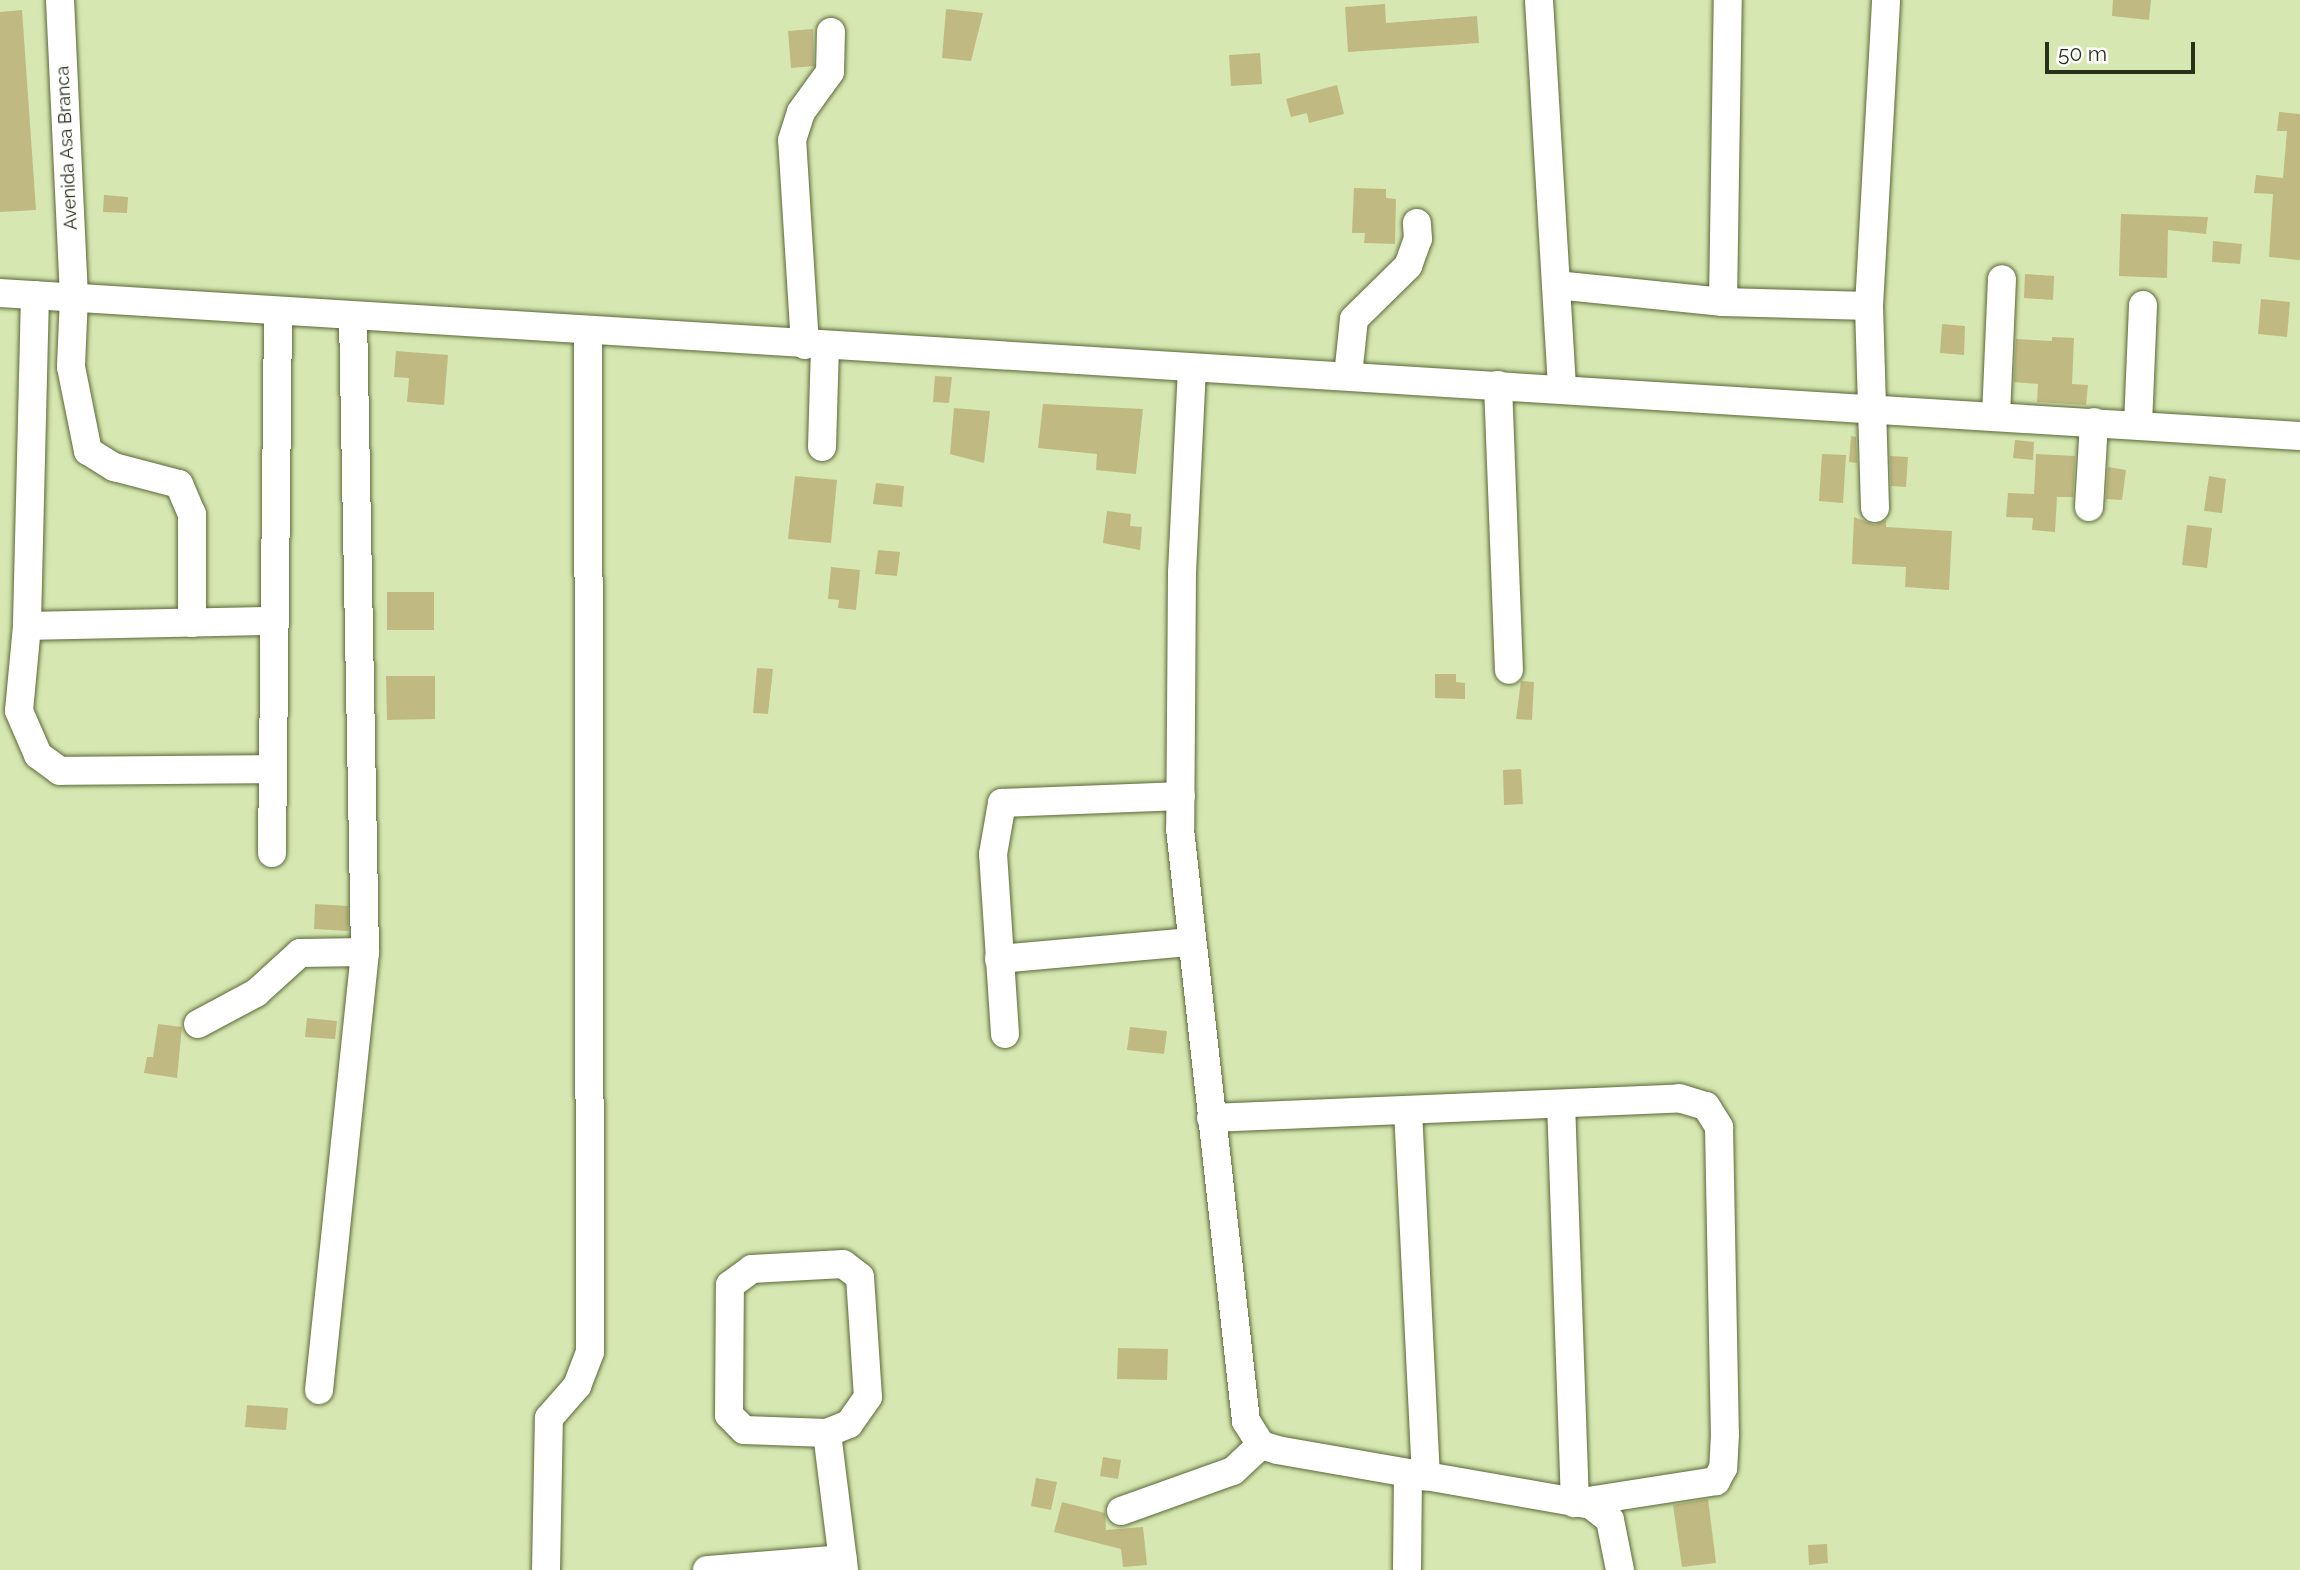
<!DOCTYPE html>
<html>
<head>
<meta charset="utf-8">
<style>
  body { margin:0 }
  #map { position:relative; width:2300px; height:1570px; overflow:hidden; background:#d6e7b1; font-family:Raleway,sans-serif }
  div>[style] { position:absolute }
  [style*='--x'] { left:calc(var(--x)*1px); top:calc(var(--y)*1px); width:calc(var(--w)*1px); rotate:calc(var(--a)*1deg) }
  .building>* { inset:0; background:#c0ba82 }
  .roads { filter:drop-shadow(0 0 2px #5a6837) drop-shadow(0 0 2px #5a6837) }
  .minor>* { height:28px; margin:-14px; padding:0 14px; transform-origin:14px; border-radius:14px; background:#fff }
  span { translate:-50% -50%; white-space:nowrap; text-align:center; line-height:1.15; -webkit-text-stroke:5px #fff; paint-order:stroke }
  .street-label { font-size:18px; color:#29301a }
  .scale { position:absolute; left:2045px; top:42px; width:150px; height:32px; box-sizing:border-box; border:4px solid #29301a; border-top:0; padding-left:9px; font-size:21px; line-height:24px; white-space:nowrap; color:#29301a; -webkit-text-stroke:5px #fff; paint-order:stroke }
</style>
</head>
<body>
<div id="map">
  <div class="building">
    <i style="clip-path:polygon(2113px 0,2151px 0,2149px 20px,2112px 16px)"></i>
    <i style="clip-path:polygon(1385px 4px,1386px 23px,1477px 16px,1479px 43px,1348px 52px,1345px 7px)"></i>
    <i style="clip-path:polygon(946px 9px,983px 13px,971px 61px,942px 58px)"></i>
    <i style="clip-path:polygon(22px 10px,36px 210px,0 212px,0 12px)"></i>
    <i style="clip-path:polygon(813px 29px,814px 66px,791px 68px,788px 31px)"></i>
    <i style="clip-path:polygon(1260px 53px,1262px 84px,1231px 86px,1229px 55px)"></i>
    <i style="clip-path:polygon(1337px 85px,1344px 114px,1309px 123px,1307px 113px,1291px 117px,1286px 99px)"></i>
    <i style="clip-path:polygon(2279px 112px,2300px 114px,2300px 260px,2269px 257px,2273px 194px,2254px 193px,2256px 175px,2283px 178px,2287px 131px,2277px 131px)"></i>
    <i style="clip-path:polygon(1354px 188px,1386px 189px,1386px 198px,1396px 199px,1395px 244px,1364px 243px,1365px 233px,1352px 233px)"></i>
    <i style="clip-path:polygon(104px 195px,128px 197px,127px 213px,103px 212px)"></i>
    <i style="clip-path:polygon(2121px 214px,2208px 217px,2206px 234px,2168px 230px,2167px 278px,2119px 276px)"></i>
    <i style="clip-path:polygon(2213px 241px,2242px 244px,2240px 264px,2212px 262px)"></i>
    <i style="clip-path:polygon(2025px 274px,2054px 276px,2053px 300px,2024px 298px)"></i>
    <i style="clip-path:polygon(2261px 299px,2290px 302px,2287px 337px,2258px 334px)"></i>
    <i style="clip-path:polygon(1942px 324px,1965px 326px,1964px 355px,1940px 353px)"></i>
    <i style="clip-path:polygon(2052px 337px,2074px 338px,2072px 384px,2088px 385px,2086px 405px,2037px 402px,2038px 384px,2014px 382px,2016px 339px,2052px 341px)"></i>
    <i style="clip-path:polygon(396px 351px,448px 355px,444px 405px,407px 402px,409px 378px,394px 377px)"></i>
    <i style="clip-path:polygon(935px 376px,952px 377px,949px 403px,933px 402px)"></i>
    <i style="clip-path:polygon(1043px 404px,1143px 409px,1136px 474px,1096px 470px,1097px 454px,1038px 448px)"></i>
    <i style="clip-path:polygon(954px 408px,990px 411px,984px 463px,950px 454px)"></i>
    <i style="clip-path:polygon(1851px 436px,1856px 437px,1857px 463px,1849px 462px)"></i>
    <i style="clip-path:polygon(2015px 440px,2034px 442px,2033px 460px,2013px 458px)"></i>
    <i style="clip-path:polygon(1822px 454px,1846px 455px,1843px 503px,1819px 501px)"></i>
    <i style="clip-path:polygon(2036px 454px,2075px 456px,2073px 497px,2057px 497px,2055px 532px,2032px 530px,2033px 518px,2006px 517px,2008px 493px,2034px 494px)"></i>
    <i style="clip-path:polygon(1890px 456px,1908px 457px,1906px 487px,1891px 486px)"></i>
    <i style="clip-path:polygon(2108px 467px,2126px 470px,2122px 500px,2106px 499px)"></i>
    <i style="clip-path:polygon(795px 476px,837px 480px,831px 543px,788px 539px)"></i>
    <i style="clip-path:polygon(2209px 476px,2226px 479px,2222px 513px,2204px 511px)"></i>
    <i style="clip-path:polygon(876px 483px,904px 486px,902px 507px,873px 504px)"></i>
    <i style="clip-path:polygon(1107px 511px,1131px 514px,1130px 526px,1142px 527px,1140px 550px,1103px 543px)"></i>
    <i style="clip-path:polygon(1854px 517px,1875px 525px,1886px 520px,1886px 527px,1952px 531px,1949px 590px,1905px 587px,1906px 567px,1852px 564px)"></i>
    <i style="clip-path:polygon(2187px 525px,2212px 528px,2207px 568px,2182px 565px)"></i>
    <i style="clip-path:polygon(878px 550px,900px 552px,897px 576px,875px 574px)"></i>
    <i style="clip-path:polygon(831px 567px,860px 570px,856px 610px,838px 608px,839px 600px,828px 599px)"></i>
    <i style="clip-path:polygon(387px 592px,434px 592px,434px 630px,387px 630px)"></i>
    <i style="clip-path:polygon(757px 668px,773px 669px,768px 714px,753px 713px)"></i>
    <i style="clip-path:polygon(1435px 674px,1456px 674px,1456px 682px,1465px 683px,1465px 699px,1435px 698px)"></i>
    <i style="clip-path:polygon(386px 676px,435px 676px,435px 719px,387px 720px)"></i>
    <i style="clip-path:polygon(1521px 681px,1534px 682px,1532px 720px,1516px 719px)"></i>
    <i style="clip-path:polygon(1521px 769px,1523px 804px,1504px 805px,1503px 770px)"></i>
    <i style="clip-path:polygon(315px 904px,348px 906px,348px 931px,314px 929px)"></i>
    <i style="clip-path:polygon(307px 1018px,337px 1021px,335px 1039px,305px 1037px)"></i>
    <i style="clip-path:polygon(158px 1024px,182px 1027px,177px 1078px,144px 1073px,147px 1057px,153px 1057px)"></i>
    <i style="clip-path:polygon(1130px 1027px,1167px 1031px,1164px 1054px,1127px 1050px)"></i>
    <i style="clip-path:polygon(1118px 1348px,1168px 1349px,1167px 1380px,1117px 1379px)"></i>
    <i style="clip-path:polygon(247px 1405px,288px 1408px,286px 1430px,245px 1427px)"></i>
    <i style="clip-path:polygon(1103px 1457px,1121px 1460px,1118px 1479px,1100px 1476px)"></i>
    <i style="clip-path:polygon(1036px 1478px,1057px 1482px,1051px 1510px,1031px 1506px)"></i>
    <i style="clip-path:polygon(1708px 1499px,1716px 1563px,1682px 1567px,1673px 1505px)"></i>
    <i style="clip-path:polygon(1062px 1502px,1105px 1513px,1106px 1530px,1143px 1527px,1147px 1565px,1123px 1567px,1121px 1549px,1054px 1532px)"></i>
    <i style="clip-path:polygon(1827px 1544px,1828px 1563px,1809px 1565px,1808px 1545px)"></i>
  </div>
  <div class="roads">
    <div class="minor">
      <i style="--x:60;--y:0;--w:297;--a:87.3"></i>
      <i style="--x:74;--y:297;--w:70;--a:92.5"></i>
      <i style="--x:71;--y:367;--w:86;--a:78.6"></i>
      <i style="--x:88;--y:451;--w:31;--a:32"></i>
      <i style="--x:114;--y:467;--w:67;--a:14.7"></i>
      <i style="--x:179;--y:484;--w:33;--a:67"></i>
      <i style="--x:192;--y:514;--w:109;--a:90"></i>
      <i style="--x:1539;--y:0;--w:389;--a:86.6"></i>
      <i style="--x:1556;--y:285;--w:168;--a:5.8"></i>
      <i style="--x:1723;--y:302;--w:146;--a:1.6"></i>
      <i style="--x:0;--y:293;--w:2304;--a:3.56"></i>
      <i style="--x:35;--y:295;--w:331;--a:91.4"></i>
      <i style="--x:27;--y:626;--w:85;--a:95.4"></i>
      <i style="--x:19;--y:711;--w:48;--a:66.6"></i>
      <i style="--x:38;--y:755;--w:27;--a:36"></i>
      <i style="--x:60;--y:771;--w:213;--a:-0.5"></i>
      <i style="--x:1723;--y:302;--w:302;--a:-89.1"></i>
      <i style="--x:805;--y:345;--w:205;--a:-93.6"></i>
      <i style="--x:792;--y:140;--w:29;--a:-72"></i>
      <i style="--x:801;--y:112;--w:49;--a:-54.1"></i>
      <i style="--x:830;--y:72;--w:40;--a:-88.6"></i>
      <i style="--x:1192;--y:368;--w:205;--a:92.8"></i>
      <i style="--x:1182;--y:573;--w:256;--a:90.4"></i>
      <i style="--x:1180;--y:829;--w:596;--a:83.64"></i>
      <i style="--x:1246;--y:1421;--w:28;--a:58"></i>
      <i style="--x:1261;--y:1445;--w:17;--a:17"></i>
      <i style="--x:1277;--y:1450;--w:319;--a:9.9"></i>
      <i style="--x:1591;--y:1505;--w:24;--a:38"></i>
      <i style="--x:1610;--y:1520;--w:51;--a:78.7"></i>
      <i style="--x:1348;--y:376;--w:57;--a:-84"></i>
      <i style="--x:1354;--y:319;--w:76;--a:-44.5"></i>
      <i style="--x:1408;--y:266;--w:29;--a:-70"></i>
      <i style="--x:1418;--y:239;--w:16;--a:-94"></i>
      <i style="--x:1498;--y:385;--w:285;--a:87.8"></i>
      <i style="--x:1996;--y:416;--w:137;--a:-87.5"></i>
      <i style="--x:2138;--y:425;--w:120;--a:-87.6"></i>
      <i style="--x:822;--y:447;--w:101;--a:-88.3"></i>
      <i style="--x:2089;--y:507;--w:85;--a:-86.6"></i>
      <i style="--x:1875;--y:508;--w:202;--a:-91.7"></i>
      <i style="--x:1869;--y:306;--w:306;--a:-86.8"></i>
      <i style="--x:27;--y:626;--w:248;--a:-1.2"></i>
      <i style="--x:272;--y:853;--w:541;--a:-89.36"></i>
      <i style="--x:999;--y:959;--w:193;--a:-5.1"></i>
      <i style="--x:198;--y:1024;--w:66;--a:-28.1"></i>
      <i style="--x:256;--y:993;--w:59;--a:-42.3"></i>
      <i style="--x:300;--y:953;--w:65;--a:-0.9"></i>
      <i style="--x:1005;--y:1034;--w:180;--a:-93.8"></i>
      <i style="--x:993;--y:854;--w:52;--a:-80"></i>
      <i style="--x:1002;--y:803;--w:179;--a:-2.2"></i>
      <i style="--x:1408;--y:1110;--w:367;--a:87.2"></i>
      <i style="--x:1211;--y:1118;--w:468;--a:-2.4"></i>
      <i style="--x:1679;--y:1098;--w:28;--a:17"></i>
      <i style="--x:1706;--y:1106;--w:25;--a:58"></i>
      <i style="--x:1719;--y:1127;--w:307;--a:88.9"></i>
      <i style="--x:1725;--y:1434;--w:34;--a:93"></i>
      <i style="--x:1723;--y:1468;--w:15;--a:118"></i>
      <i style="--x:1716;--y:1481;--w:143;--a:171.1"></i>
      <i style="--x:1575;--y:1503;--w:399;--a:-92"></i>
      <i style="--x:843;--y:1264;--w:21;--a:37"></i>
      <i style="--x:860;--y:1277;--w:120;--a:86.2"></i>
      <i style="--x:868;--y:1397;--w:33;--a:125"></i>
      <i style="--x:849;--y:1424;--w:24;--a:158"></i>
      <i style="--x:827;--y:1433;--w:83;--a:-177.9"></i>
      <i style="--x:744;--y:1430;--w:21;--a:-135"></i>
      <i style="--x:729;--y:1415;--w:130;--a:-89.6"></i>
      <i style="--x:730;--y:1285;--w:27;--a:-36"></i>
      <i style="--x:752;--y:1269;--w:91;--a:-3.1"></i>
      <i style="--x:319;--y:1390;--w:440;--a:-84"></i>
      <i style="--x:365;--y:952;--w:634;--a:-91.08"></i>
      <i style="--x:827;--y:1433;--w:138;--a:82.9"></i>
      <i style="--x:1121;--y:1511;--w:119;--a:-19.7"></i>
      <i style="--x:1233;--y:1471;--w:38;--a:-43"></i>
      <i style="--x:546;--y:1570;--w:152;--a:-88.9"></i>
      <i style="--x:549;--y:1418;--w:43;--a:-48.8"></i>
      <i style="--x:577;--y:1386;--w:36;--a:-69"></i>
      <i style="--x:590;--y:1352;--w:1020;--a:-90.11"></i>
      <i style="--x:707;--y:1570;--w:136;--a:-4.6"></i>
      <i style="--x:1407;--y:1570;--w:96;--a:-89.4"></i>
    </div>
  </div>
  <div class="street-label">
    <span style="left:67px;top:148px;rotate:-93deg">Avenida Asa Branca</span>
  </div>
  <div class="scale">50 m</div>
</div>
</body>
</html>
